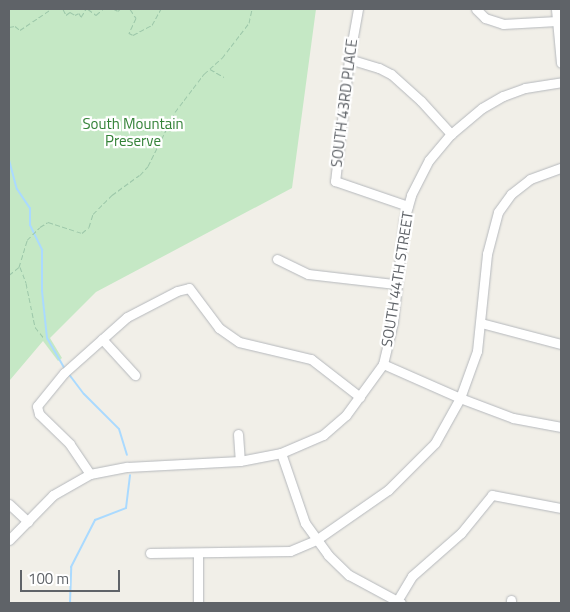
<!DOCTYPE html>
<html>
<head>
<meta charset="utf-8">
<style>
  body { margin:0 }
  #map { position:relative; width:570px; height:612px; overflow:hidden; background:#f1efe8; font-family:"Titillium Web",sans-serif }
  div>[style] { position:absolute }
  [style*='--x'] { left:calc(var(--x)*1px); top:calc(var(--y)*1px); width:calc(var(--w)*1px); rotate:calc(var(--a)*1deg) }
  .green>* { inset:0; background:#c5e8c5 }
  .stream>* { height:2px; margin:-1px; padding:0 1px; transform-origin:1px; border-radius:1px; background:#aadaff }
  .path>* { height:1px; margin-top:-0.5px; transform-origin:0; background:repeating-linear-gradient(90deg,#9cc7a9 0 5px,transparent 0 7.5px) }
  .roads { filter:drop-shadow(0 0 1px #b5b8bc) drop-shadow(0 0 1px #b5b8bc) }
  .minor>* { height:9px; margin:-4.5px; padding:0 4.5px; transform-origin:4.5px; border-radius:4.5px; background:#fff }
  span { translate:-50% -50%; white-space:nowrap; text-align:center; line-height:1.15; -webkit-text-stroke:4.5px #fff; paint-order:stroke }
  .street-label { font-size:15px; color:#5f6368 }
  .park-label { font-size:15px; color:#348238 }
  .frame { position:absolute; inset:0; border:10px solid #5f6368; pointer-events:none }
  .scale { position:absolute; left:20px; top:570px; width:100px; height:22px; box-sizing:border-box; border:2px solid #5f6368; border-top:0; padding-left:6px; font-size:15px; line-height:18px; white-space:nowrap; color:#5f6368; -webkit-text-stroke:4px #fff; paint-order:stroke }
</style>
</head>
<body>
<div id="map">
  <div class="green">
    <i style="clip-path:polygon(9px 9px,316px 9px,292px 188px,96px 292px,50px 338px,62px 358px,58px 361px,43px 341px,10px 380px)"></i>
  </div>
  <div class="stream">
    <i style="--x:9;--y:160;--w:30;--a:75"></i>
    <i style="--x:17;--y:189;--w:23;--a:56"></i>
    <i style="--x:30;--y:208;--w:17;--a:90"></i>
    <i style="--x:30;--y:225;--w:28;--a:64"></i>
    <i style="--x:42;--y:250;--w:41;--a:90"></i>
    <i style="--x:42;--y:291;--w:47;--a:83.9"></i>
    <i style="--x:47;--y:338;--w:36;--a:60"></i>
    <i style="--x:68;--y:373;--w:26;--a:53"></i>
    <i style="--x:84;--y:394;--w:49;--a:45"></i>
    <i style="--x:119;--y:429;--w:27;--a:73"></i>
    <i style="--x:70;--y:603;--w:36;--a:-88"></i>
    <i style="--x:71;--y:567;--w:53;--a:-62.9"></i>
    <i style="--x:95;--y:520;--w:33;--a:-21"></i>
    <i style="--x:126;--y:508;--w:33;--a:-83"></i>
  </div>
  <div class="path">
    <i style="--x:63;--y:9;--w:7;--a:63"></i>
    <i style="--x:66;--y:15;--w:5;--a:-37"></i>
    <i style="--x:70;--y:12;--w:6;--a:31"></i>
    <i style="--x:75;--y:15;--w:4;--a:-27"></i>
    <i style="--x:79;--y:13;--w:4;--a:63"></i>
    <i style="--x:81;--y:17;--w:9;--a:-58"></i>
    <i style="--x:88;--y:9;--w:10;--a:37"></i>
    <i style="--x:96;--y:15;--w:9;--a:-41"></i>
    <i style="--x:114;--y:9;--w:4;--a:27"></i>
    <i style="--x:118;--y:11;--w:3;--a:-45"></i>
    <i style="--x:130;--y:9;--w:11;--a:56"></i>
    <i style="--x:136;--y:18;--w:17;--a:115"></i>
    <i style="--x:129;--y:33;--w:4;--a:27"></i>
    <i style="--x:133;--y:35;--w:21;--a:-28"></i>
    <i style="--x:152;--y:25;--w:18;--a:-61"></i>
    <i style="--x:176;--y:9;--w:4;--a:0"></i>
    <i style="--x:9;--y:27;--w:6;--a:-9"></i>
    <i style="--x:15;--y:26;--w:6;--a:39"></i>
    <i style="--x:20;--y:30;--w:37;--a:-34"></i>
    <i style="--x:210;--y:69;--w:16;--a:30"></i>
    <i style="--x:20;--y:267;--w:17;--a:69"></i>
    <i style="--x:26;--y:283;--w:45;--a:78.4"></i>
    <i style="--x:35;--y:327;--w:14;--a:51"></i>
    <i style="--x:9;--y:275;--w:13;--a:-39"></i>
    <i style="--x:19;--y:267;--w:28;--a:-73"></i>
    <i style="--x:27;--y:240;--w:18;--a:-45"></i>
    <i style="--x:40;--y:227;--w:9;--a:-32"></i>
    <i style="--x:48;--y:222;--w:36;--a:18"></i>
    <i style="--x:82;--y:233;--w:9;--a:-41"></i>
    <i style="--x:89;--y:227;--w:14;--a:-73"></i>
    <i style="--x:93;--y:214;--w:27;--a:-45"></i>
    <i style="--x:112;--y:195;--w:34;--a:-36"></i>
    <i style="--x:140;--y:175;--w:12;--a:-48"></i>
    <i style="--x:148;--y:166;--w:60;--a:-63.4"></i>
    <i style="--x:175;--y:112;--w:48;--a:-52.7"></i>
    <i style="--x:204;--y:74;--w:24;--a:-42"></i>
    <i style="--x:222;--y:58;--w:44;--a:-52.4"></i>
    <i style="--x:249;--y:23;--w:14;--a:-78"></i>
  </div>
  <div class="roads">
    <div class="minor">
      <i style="--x:358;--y:9;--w:51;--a:100.2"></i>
      <i style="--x:349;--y:59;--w:123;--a:96.5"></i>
      <i style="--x:335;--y:181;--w:77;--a:18.9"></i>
      <i style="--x:476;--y:9;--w:13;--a:45"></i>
      <i style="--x:485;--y:18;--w:19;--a:18"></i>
      <i style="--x:503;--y:24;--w:54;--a:-3.2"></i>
      <i style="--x:556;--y:9;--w:54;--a:84.7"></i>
      <i style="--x:349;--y:59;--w:31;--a:17"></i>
      <i style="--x:379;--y:68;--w:13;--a:27"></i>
      <i style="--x:391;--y:74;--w:40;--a:42"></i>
      <i style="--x:421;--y:101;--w:45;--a:47.7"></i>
      <i style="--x:277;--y:259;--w:34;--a:26"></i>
      <i style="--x:308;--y:274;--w:88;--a:6.6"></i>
      <i style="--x:481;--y:323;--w:83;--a:14.7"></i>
      <i style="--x:102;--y:339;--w:49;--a:47.5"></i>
      <i style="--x:383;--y:364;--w:84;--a:23.8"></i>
      <i style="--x:460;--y:398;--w:57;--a:20.7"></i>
      <i style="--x:513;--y:418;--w:49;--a:10.6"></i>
      <i style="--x:238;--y:434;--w:27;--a:86"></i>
      <i style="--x:281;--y:453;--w:74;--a:71.1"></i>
      <i style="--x:305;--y:523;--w:39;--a:54"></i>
      <i style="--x:328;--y:555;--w:29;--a:44"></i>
      <i style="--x:349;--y:575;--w:59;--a:28.3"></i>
      <i style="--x:90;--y:474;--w:36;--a:-124"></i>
      <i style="--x:70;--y:444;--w:43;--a:-135.9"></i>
      <i style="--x:39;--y:414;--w:8;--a:-104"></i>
      <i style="--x:37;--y:406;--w:43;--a:-50.7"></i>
      <i style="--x:64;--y:373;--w:84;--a:-41.6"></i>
      <i style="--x:127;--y:317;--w:56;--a:-27.5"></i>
      <i style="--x:177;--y:291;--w:12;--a:-14"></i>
      <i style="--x:189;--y:288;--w:50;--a:53.1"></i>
      <i style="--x:219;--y:328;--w:24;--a:35"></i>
      <i style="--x:239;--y:342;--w:74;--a:13.3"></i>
      <i style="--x:311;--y:359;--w:62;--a:37.8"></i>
      <i style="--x:9;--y:504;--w:26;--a:43"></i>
      <i style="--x:9;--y:540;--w:63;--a:-45.6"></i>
      <i style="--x:53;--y:495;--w:43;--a:-29.6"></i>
      <i style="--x:90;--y:474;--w:38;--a:-11"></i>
      <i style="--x:127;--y:467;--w:113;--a:-3"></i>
      <i style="--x:240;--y:461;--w:42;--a:-11"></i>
      <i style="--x:281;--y:453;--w:46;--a:-23.2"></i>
      <i style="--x:323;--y:435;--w:30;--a:-41"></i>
      <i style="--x:346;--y:415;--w:63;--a:-54"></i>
      <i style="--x:383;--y:364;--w:43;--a:-76.6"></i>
      <i style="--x:393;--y:322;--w:103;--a:-83.8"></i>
      <i style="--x:404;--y:220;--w:26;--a:-74"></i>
      <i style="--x:411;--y:195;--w:39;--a:-63"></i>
      <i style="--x:429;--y:160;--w:34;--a:-50"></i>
      <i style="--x:451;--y:134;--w:40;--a:-40"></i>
      <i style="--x:482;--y:108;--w:24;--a:-30"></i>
      <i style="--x:503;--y:96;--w:23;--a:-20"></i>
      <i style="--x:525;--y:88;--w:36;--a:-9"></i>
      <i style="--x:150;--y:553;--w:140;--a:-0.8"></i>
      <i style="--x:290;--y:551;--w:28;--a:-23"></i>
      <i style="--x:316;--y:540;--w:88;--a:-34.8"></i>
      <i style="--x:388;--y:490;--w:66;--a:-45"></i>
      <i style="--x:435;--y:443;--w:51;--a:-60.9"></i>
      <i style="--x:460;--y:398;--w:50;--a:-70.1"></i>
      <i style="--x:477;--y:351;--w:98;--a:-84.1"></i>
      <i style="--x:487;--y:254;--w:43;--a:-75.3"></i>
      <i style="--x:498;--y:212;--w:22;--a:-54"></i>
      <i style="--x:511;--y:194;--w:24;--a:-38"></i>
      <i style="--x:530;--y:179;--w:33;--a:-20"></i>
      <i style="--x:198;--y:553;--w:50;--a:90"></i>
      <i style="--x:511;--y:600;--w:3;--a:90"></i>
      <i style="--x:397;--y:601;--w:29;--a:-59"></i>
      <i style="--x:412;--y:576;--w:65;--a:-41.3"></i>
      <i style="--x:461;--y:533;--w:49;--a:-50.8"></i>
      <i style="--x:492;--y:495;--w:70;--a:10.7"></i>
    </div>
  </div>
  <div class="street-label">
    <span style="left:344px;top:103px;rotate:-83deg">SOUTH 43RD PLACE</span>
    <span style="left:397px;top:279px;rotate:-81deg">SOUTH 44TH STREET</span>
  </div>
  <div class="park-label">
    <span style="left:133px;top:132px">South Mountain<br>Preserve</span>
  </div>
  <div class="frame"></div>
  <div class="scale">100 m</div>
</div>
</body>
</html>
